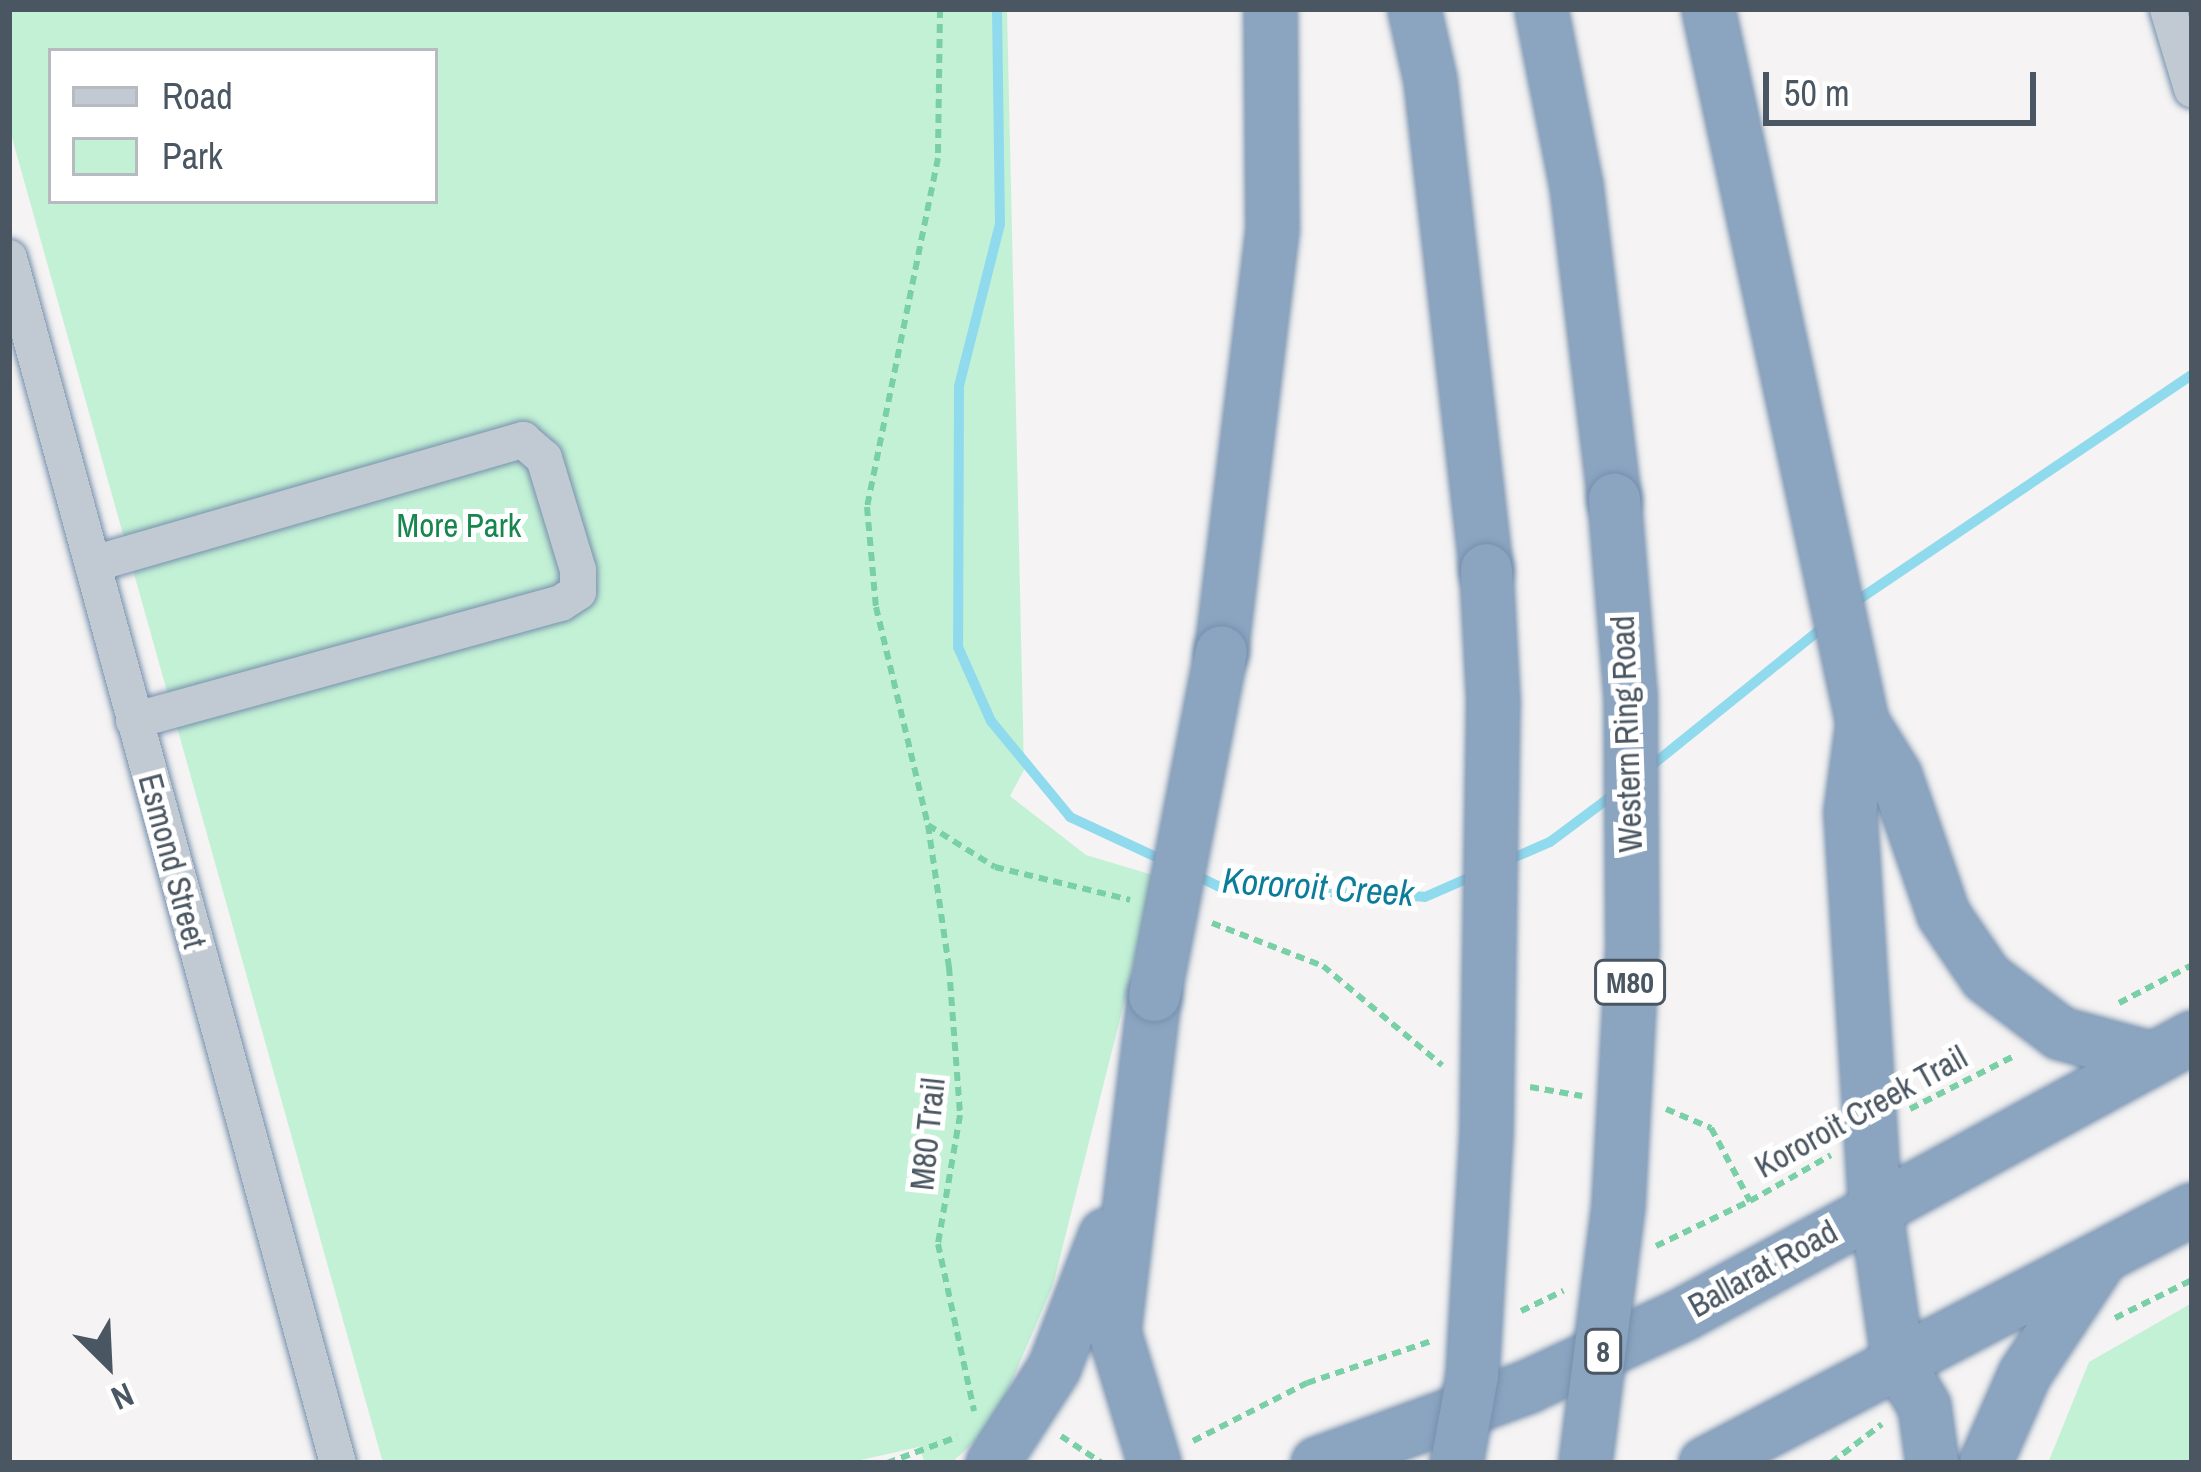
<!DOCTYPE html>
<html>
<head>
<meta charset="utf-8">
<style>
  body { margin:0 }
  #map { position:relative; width:2201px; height:1472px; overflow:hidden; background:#f5f3f3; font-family:"Archivo Narrow",sans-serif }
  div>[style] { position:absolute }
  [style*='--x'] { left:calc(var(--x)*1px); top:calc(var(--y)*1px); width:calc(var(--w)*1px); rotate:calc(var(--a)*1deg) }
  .green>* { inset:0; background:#c3f1d5 }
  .stream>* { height:10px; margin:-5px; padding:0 5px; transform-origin:5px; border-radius:5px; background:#90daee }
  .path>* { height:6px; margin-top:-3px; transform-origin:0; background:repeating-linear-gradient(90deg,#7ad0a6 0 9px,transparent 0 15px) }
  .roads { filter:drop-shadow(0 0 3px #7690ad) drop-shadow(0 0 3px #7690ad) }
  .minor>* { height:36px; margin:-18px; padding:0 18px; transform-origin:18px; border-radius:18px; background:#c1cad2 }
  .highway>* { height:51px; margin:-25.5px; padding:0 25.5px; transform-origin:25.5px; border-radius:25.5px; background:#8ba5c1 }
  .bridges { filter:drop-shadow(0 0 3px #7690ad) drop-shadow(0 0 3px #7690ad) }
  .highway-bridge>* { height:51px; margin:-25.5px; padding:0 25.5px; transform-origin:25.5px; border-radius:25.5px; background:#8ba5c1 }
  span { translate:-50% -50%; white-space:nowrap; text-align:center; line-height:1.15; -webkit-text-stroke:10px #fff; paint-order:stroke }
  .shield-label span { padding:3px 9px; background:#fff; border:3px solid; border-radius:9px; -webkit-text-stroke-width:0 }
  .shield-label { font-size:30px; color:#4a5661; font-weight:700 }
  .park-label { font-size:33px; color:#17864f }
  .street-label { font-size:33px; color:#4a5661 }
  .water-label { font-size:36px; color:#0c7c9b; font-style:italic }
  .frame { position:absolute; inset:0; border:12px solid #4a5661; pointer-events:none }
  .legend { position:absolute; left:48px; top:48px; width:390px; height:156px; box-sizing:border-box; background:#fff; border:3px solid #b7bbc0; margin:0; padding:15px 21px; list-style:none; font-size:36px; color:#4a5661 }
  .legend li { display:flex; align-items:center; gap:24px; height:60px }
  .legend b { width:60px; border:3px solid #b7bbc0 }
  .north { position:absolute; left:48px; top:1304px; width:120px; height:120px; -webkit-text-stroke:9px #fff; paint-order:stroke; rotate:156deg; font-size:33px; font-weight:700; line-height:48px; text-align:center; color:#4a5661 }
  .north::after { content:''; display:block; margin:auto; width:42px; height:54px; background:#4a5661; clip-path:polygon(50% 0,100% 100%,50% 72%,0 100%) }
  .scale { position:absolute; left:1763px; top:72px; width:273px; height:54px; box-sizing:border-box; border:6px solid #4a5661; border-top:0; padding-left:15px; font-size:36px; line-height:42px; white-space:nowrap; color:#4a5661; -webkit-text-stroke:9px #fff; paint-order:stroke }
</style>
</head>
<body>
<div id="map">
  <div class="green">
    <i style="clip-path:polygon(evenodd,9px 9px,1007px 9px,1024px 770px,1010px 796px,1086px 855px,1156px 876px,1053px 1285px,993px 1425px,951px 1463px,925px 1463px,919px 1447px,847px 1463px,383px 1463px,9px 127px,9px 9px,51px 51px,435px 51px,435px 201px,51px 201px,51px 51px)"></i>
    <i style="clip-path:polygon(2192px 1303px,2192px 1463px,2048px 1463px,2089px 1362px)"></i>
  </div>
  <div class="stream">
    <i style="--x:997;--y:9;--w:215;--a:89.2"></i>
    <i style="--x:1000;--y:224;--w:167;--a:104.2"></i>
    <i style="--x:959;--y:386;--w:261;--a:90.2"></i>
    <i style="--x:958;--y:647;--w:81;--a:66"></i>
    <i style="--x:991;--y:721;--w:124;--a:50.5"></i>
    <i style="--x:1070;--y:817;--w:105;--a:24.9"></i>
    <i style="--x:1852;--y:604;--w:410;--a:-34"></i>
    <i style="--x:1646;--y:770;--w:234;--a:-38.9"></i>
    <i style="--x:1506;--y:861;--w:48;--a:-23.4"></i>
    <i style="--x:1550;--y:842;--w:84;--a:-36.7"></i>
    <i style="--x:1193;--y:874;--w:28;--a:26"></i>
    <i style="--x:1218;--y:886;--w:207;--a:3"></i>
    <i style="--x:1425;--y:897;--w:52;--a:-23.6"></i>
  </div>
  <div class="path">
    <i style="--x:940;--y:9;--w:149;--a:90.8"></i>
    <i style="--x:938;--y:158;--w:356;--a:101.5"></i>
    <i style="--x:867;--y:507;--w:100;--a:84.9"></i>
    <i style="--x:876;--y:607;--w:224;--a:76.6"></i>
    <i style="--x:928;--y:825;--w:144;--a:81.6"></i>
    <i style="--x:949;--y:967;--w:148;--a:85.7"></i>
    <i style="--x:960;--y:1115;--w:131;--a:99.7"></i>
    <i style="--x:938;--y:1244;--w:171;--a:77.8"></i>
    <i style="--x:928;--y:825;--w:79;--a:32.1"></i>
    <i style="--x:995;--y:867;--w:139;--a:13.7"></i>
    <i style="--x:1212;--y:923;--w:119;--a:21.2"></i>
    <i style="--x:1323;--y:966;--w:155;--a:39.8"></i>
    <i style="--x:2119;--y:1003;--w:82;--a:-27.5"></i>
    <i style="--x:1530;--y:1087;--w:53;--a:9.8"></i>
    <i style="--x:1666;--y:1109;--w:49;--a:22.9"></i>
    <i style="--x:1711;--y:1128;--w:83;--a:61.9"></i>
    <i style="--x:1750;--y:1201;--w:93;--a:-29.6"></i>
    <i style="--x:1910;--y:1109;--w:119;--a:-27"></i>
    <i style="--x:1656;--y:1246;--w:104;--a:-25.6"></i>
    <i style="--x:1521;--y:1311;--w:47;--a:-25.5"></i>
    <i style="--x:2115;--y:1318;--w:86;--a:-26.3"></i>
    <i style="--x:1061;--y:1436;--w:49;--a:33.4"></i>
    <i style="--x:1193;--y:1441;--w:128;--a:-27"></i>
    <i style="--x:1307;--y:1383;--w:134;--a:-18.7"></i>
    <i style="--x:887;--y:1463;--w:75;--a:-20.4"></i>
    <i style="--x:1831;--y:1463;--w:64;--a:-37.4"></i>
  </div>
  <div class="roads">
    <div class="minor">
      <i style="--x:2168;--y:9;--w:84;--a:73.3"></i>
      <i style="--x:9;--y:258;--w:1249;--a:74.73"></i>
      <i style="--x:93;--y:564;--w:448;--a:-16.1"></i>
      <i style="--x:523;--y:440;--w:28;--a:41"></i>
      <i style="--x:544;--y:458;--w:117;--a:73.1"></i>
      <i style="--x:578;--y:570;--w:22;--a:90"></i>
      <i style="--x:578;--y:592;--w:20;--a:147"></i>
      <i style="--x:561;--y:603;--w:443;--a:164.6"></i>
    </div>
    <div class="highway">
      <i style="--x:1414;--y:9;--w:73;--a:77.3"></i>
      <i style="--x:1430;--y:80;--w:492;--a:83.5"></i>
      <i style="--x:1541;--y:9;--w:179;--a:78.8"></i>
      <i style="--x:1576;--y:185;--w:316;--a:83.1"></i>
      <i style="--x:1708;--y:9;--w:729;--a:77.81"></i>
      <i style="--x:1862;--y:722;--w:91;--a:97.6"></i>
      <i style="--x:1850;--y:812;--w:396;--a:86.4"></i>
      <i style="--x:1875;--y:1207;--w:157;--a:81.6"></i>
      <i style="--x:1898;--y:1362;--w:51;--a:59.4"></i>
      <i style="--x:1924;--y:1406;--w:58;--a:82"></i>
      <i style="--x:1221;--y:651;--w:426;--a:-83.1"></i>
      <i style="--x:1272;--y:228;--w:219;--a:-90.5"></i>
      <i style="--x:1862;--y:722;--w:62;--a:58.1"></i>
      <i style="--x:1895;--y:775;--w:147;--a:70.9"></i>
      <i style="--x:1943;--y:914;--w:76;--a:55.7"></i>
      <i style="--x:1986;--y:977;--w:93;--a:37.1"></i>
      <i style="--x:2060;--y:1033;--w:95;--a:15.2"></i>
      <i style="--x:1154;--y:995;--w:339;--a:96.8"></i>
      <i style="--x:1114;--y:1332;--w:137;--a:73"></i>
      <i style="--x:992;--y:1463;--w:114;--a:-57.1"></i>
      <i style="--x:1054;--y:1367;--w:142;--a:-69"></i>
      <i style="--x:1317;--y:1463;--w:225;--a:-20"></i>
      <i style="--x:1528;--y:1386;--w:169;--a:-24.9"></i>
      <i style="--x:1681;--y:1315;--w:582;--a:-28.55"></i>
      <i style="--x:1705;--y:1463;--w:549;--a:-27.54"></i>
      <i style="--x:1985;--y:1463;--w:97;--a:-66.3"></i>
      <i style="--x:2024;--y:1374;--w:134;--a:-56.5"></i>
    </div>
  </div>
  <div class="bridges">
    <div class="highway-bridge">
      <i style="--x:1154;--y:995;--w:350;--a:-79"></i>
      <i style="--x:1456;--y:1463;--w:89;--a:-79.7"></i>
      <i style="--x:1472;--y:1375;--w:244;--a:-86.7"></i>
      <i style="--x:1486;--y:1131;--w:427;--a:-89.1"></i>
      <i style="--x:1493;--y:704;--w:135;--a:-93"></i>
      <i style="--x:1585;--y:1463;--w:260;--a:-82.7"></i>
      <i style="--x:1618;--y:1205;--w:256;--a:-86.9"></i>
      <i style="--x:1632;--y:949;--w:255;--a:-90.4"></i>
      <i style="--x:1630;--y:694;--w:196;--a:-94.7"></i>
    </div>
  </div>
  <div class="shield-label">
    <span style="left:1630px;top:982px">M80</span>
    <span style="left:1603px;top:1351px">8</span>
  </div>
  <div class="park-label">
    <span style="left:459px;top:526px">More Park</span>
  </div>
  <div class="street-label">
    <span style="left:1627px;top:734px;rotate:-92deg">Western Ring Road</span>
    <span style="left:172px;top:861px;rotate:75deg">Esmond Street</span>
    <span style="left:1861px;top:1112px;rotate:-29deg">Kororoit Creek Trail</span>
    <span style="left:928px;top:1134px;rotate:-84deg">M80 Trail</span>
    <span style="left:1763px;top:1269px;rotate:-29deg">Ballarat Road</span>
  </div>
  <div class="water-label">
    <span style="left:1318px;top:887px;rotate:4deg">Kororoit Creek</span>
  </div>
  <div class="frame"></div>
  <ul class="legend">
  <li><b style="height:15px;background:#c1cad2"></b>Road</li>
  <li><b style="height:33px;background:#c3f1d5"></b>Park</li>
  </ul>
  <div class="north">N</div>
  <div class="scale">50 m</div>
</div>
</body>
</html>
